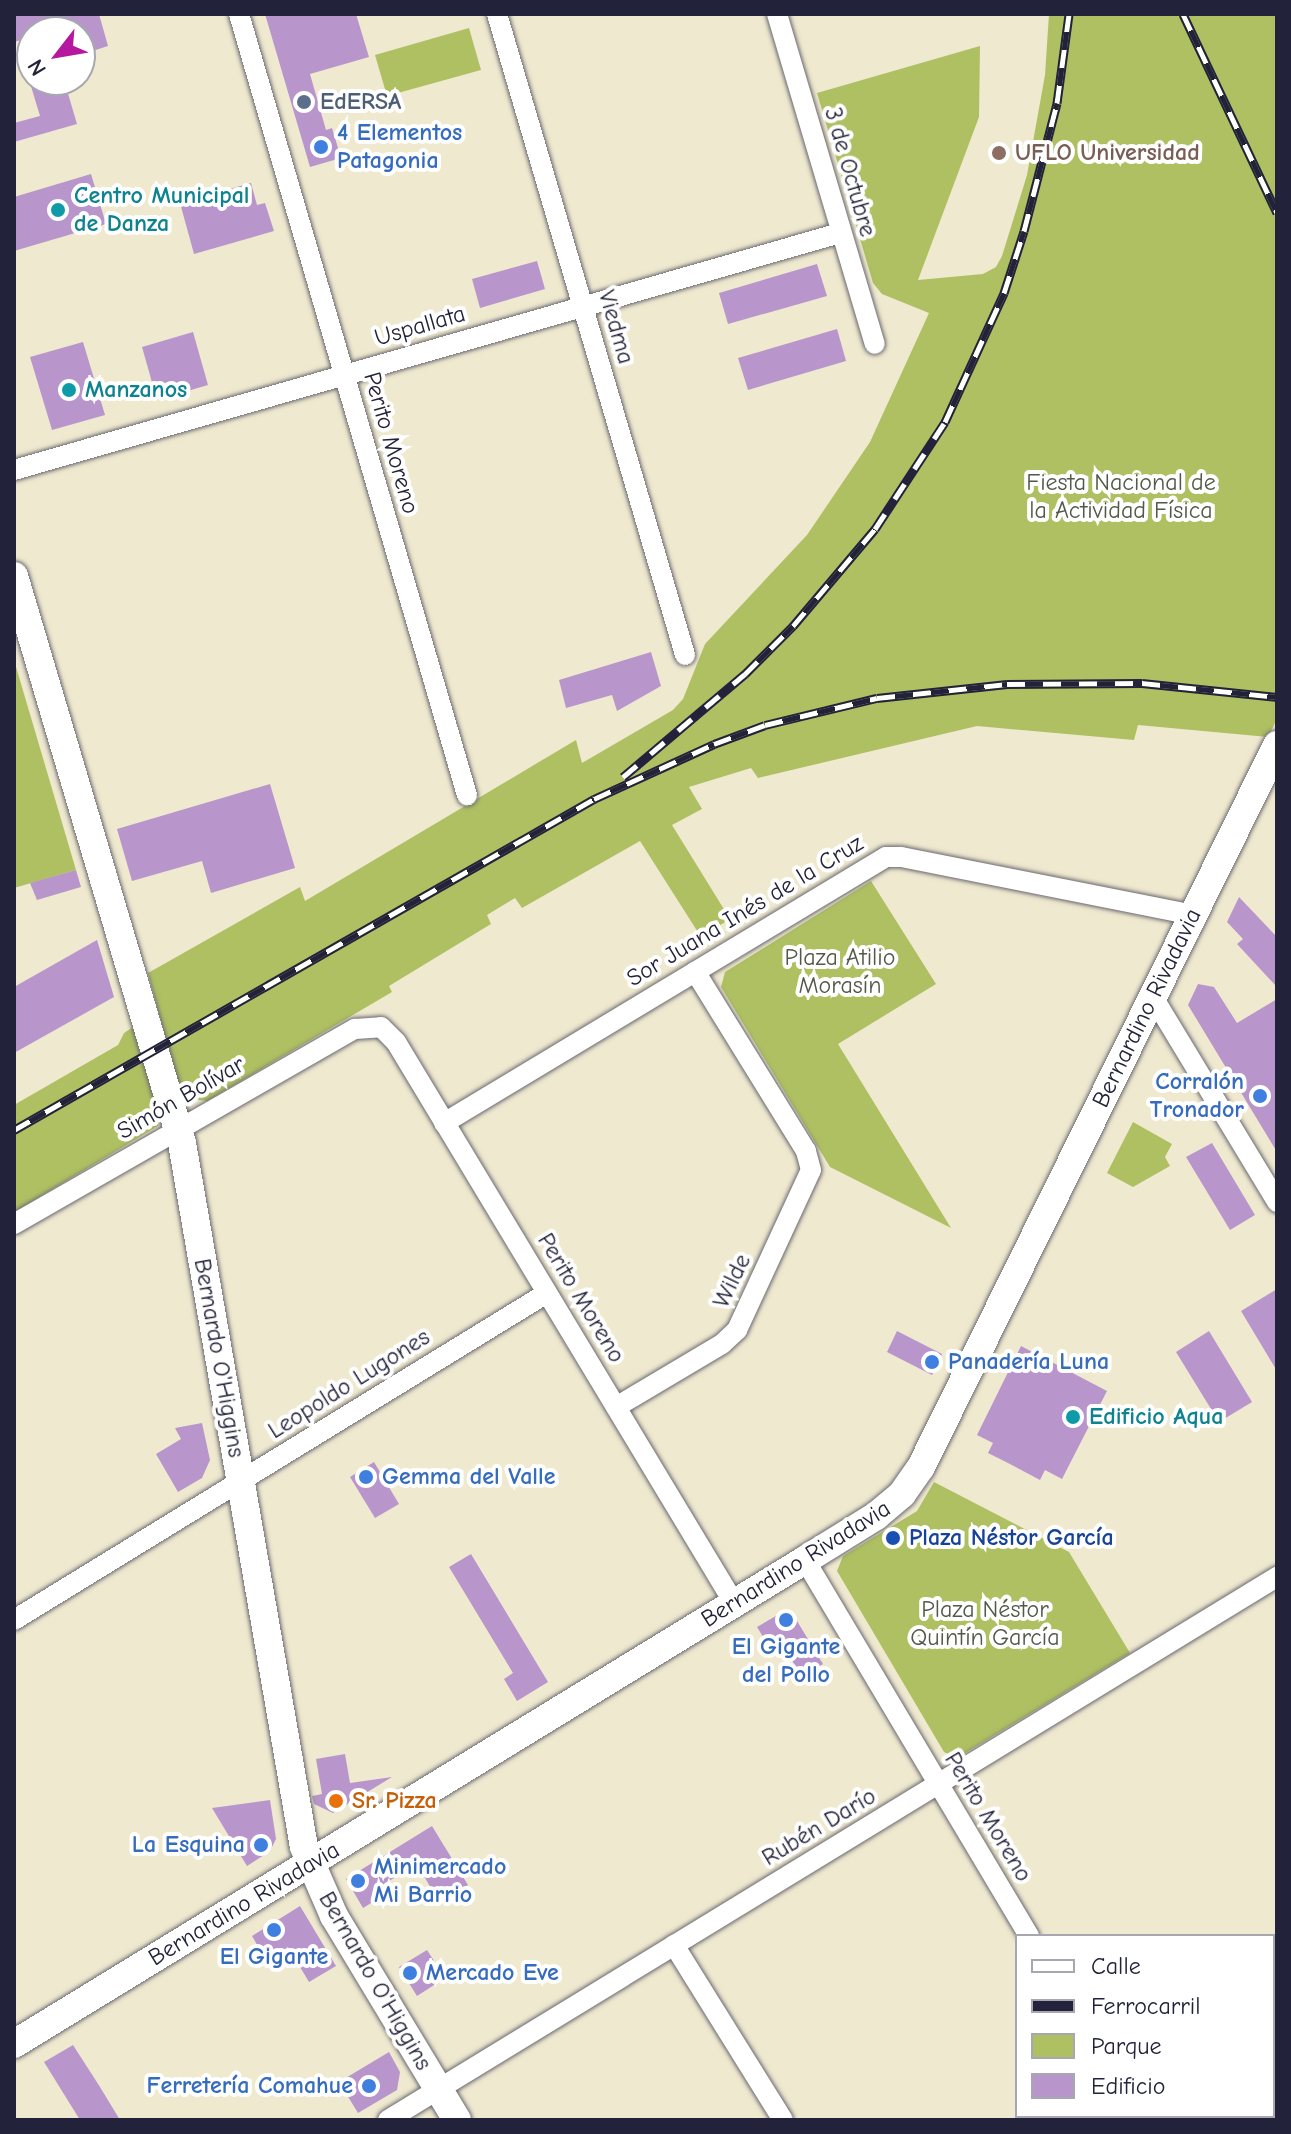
<!DOCTYPE html>
<html>
<head>
<meta charset="utf-8">
<style>
  body { margin:0 }
  #map { position:relative; width:1291px; height:2134px; overflow:hidden; background:#efe9d0; font-family:"Comic Neue",sans-serif }
  div>[style] { position:absolute }
  [style*='--x'] { left:calc(var(--x)*1px); top:calc(var(--y)*1px); width:calc(var(--w)*1px); rotate:calc(var(--a)*1deg) }
  .green>* { inset:0; background:#afc063 }
  .building>* { inset:0; background:#b896cb }
  .roads { filter:drop-shadow(0 0 2px #6a686f) drop-shadow(0 0 2px #6a686f) }
  .street>* { height:20px; margin:-10px; padding:0 10px; transform-origin:10px; border-radius:10px; background:#fff }
  .secondary>* { height:28px; margin:-14px; padding:0 14px; transform-origin:14px; border-radius:14px; background:#fff }
  .rail>* { height:9px; margin-top:-4.5px; transform-origin:0; background:repeating-linear-gradient(90deg,#fff 0 18px,#22223b 0 36px); box-sizing:border-box; border-block:2px solid #22223b }
  .dots>* { width:22px; height:22px; translate:-50% -50%; box-sizing:border-box; border:4px solid #fff; border-radius:50% }
  span { translate:-50% -50%; white-space:nowrap; text-align:center; line-height:1.15; -webkit-text-stroke:8px #fff; paint-order:stroke }
  .service-label { font-size:24px; color:#4e5e75; font-weight:700 }
  .left { translate:0 -50%; text-align:left }
  .shop-label { font-size:24px; color:#366cbe; font-weight:700 }
  .right { translate:-100% -50%; text-align:right }
  .education-label { font-size:24px; color:#785e54; font-weight:700 }
  .street-label { font-size:24px; color:#22223b }
  .culture-label { font-size:24px; color:#0d838f; font-weight:700 }
  .park-label { font-size:24px; color:#535949 }
  .transit-label { font-size:24px; color:#164399; font-weight:700 }
  .food-label { font-size:24px; color:#c56008; font-weight:700 }
  .frame { position:absolute; inset:0; border:16px solid #22223b; pointer-events:none }
  .legend { position:absolute; left:1015px; top:1934px; width:260px; height:184px; box-sizing:border-box; background:#fff; border:2px solid #a7a7b1; margin:0; padding:10px 14px; list-style:none; font-size:24px; color:#22223b }
  .legend li { display:flex; align-items:center; gap:16px; height:40px }
  .legend b { width:40px; border:2px solid #a7a7b1 }
  .north { position:absolute; left:16px; top:16px; width:80px; height:80px; box-sizing:border-box; background:#fff; border:2px solid #a7a7b1; border-radius:50%; rotate:239deg; font-size:22px; font-weight:700; line-height:32px; text-align:center; color:#22223b }
  .north::after { content:''; display:block; margin:auto; width:28px; height:36px; background:#b5179e; clip-path:polygon(50% 0,100% 100%,50% 72%,0 100%) }
</style>
</head>
<body>
<div id="map">
  <div class="green">
    <i style="clip-path:polygon(1049px 14px,1277px 14px,1277px 719px,1268px 737px,1138px 725px,1134px 740px,977px 726px,758px 778px,751px 768px,689px 787px,702px 809px,672px 825px,730px 919px,701px 937px,640px 841px,522px 908px,515px 898px,487px 915px,491px 924px,389px 986px,392px 992px,207px 1101px,190px 1099px,177px 1081px,148px 973px,300px 887px,305px 901px,576px 740px,582px 763px,673px 710px,683px 699px,705px 644px,807px 535px,870px 442px,929px 313px,882px 294px,873px 283px,817px 93px,980px 46px,979px 117px,918px 280px,983px 274px,996px 267px,1002px 256px,1027px 175px,1045px 75px)"></i>
    <i style="clip-path:polygon(469px 28px,481px 70px,387px 96px,375px 55px)"></i>
    <i style="clip-path:polygon(14px 660px,76px 870px,14px 888px)"></i>
    <i style="clip-path:polygon(871px 881px,936px 984px,838px 1044px,951px 1228px,830px 1167px,721px 987px,725px 972px)"></i>
    <i style="clip-path:polygon(133px 1027px,160px 1117px,158px 1126px,14px 1212px,14px 1105px,118px 1045px,124px 1033px)"></i>
    <i style="clip-path:polygon(1133px 1122px,1172px 1144px,1165px 1157px,1170px 1166px,1133px 1187px,1107px 1173px)"></i>
    <i style="clip-path:polygon(934px 1482px,1069px 1552px,1130px 1653px,957px 1758px,944px 1752px,837px 1571px,843px 1556px,917px 1511px)"></i>
  </div>
  <div class="building">
    <i style="clip-path:polygon(14px 14px,99px 14px,108px 46px,80px 55px,80px 32px,32px 32px,32px 37px,14px 42px)"></i>
    <i style="clip-path:polygon(265px 14px,356px 14px,369px 57px,310px 74px,326px 130px,332px 128px,341px 158px,310px 167px)"></i>
    <i style="clip-path:polygon(41px 80px,64px 80px,77px 124px,14px 142px,14px 123px,40px 116px,30px 83px)"></i>
    <i style="clip-path:polygon(91px 174px,106px 224px,14px 251px,14px 197px)"></i>
    <i style="clip-path:polygon(251px 183px,257px 205px,265px 203px,274px 231px,194px 254px,180px 203px)"></i>
    <i style="clip-path:polygon(537px 261px,545px 289px,480px 308px,472px 279px)"></i>
    <i style="clip-path:polygon(817px 264px,827px 296px,728px 324px,719px 293px)"></i>
    <i style="clip-path:polygon(837px 329px,846px 361px,748px 390px,738px 358px)"></i>
    <i style="clip-path:polygon(193px 332px,208px 385px,157px 400px,142px 347px)"></i>
    <i style="clip-path:polygon(83px 342px,105px 415px,52px 430px,30px 357px)"></i>
    <i style="clip-path:polygon(651px 652px,661px 686px,617px 711px,612px 695px,566px 708px,559px 680px)"></i>
    <i style="clip-path:polygon(270px 784px,295px 868px,211px 893px,202px 861px,132px 881px,117px 829px)"></i>
    <i style="clip-path:polygon(76px 870px,81px 887px,37px 900px,30px 883px)"></i>
    <i style="clip-path:polygon(1239px 897px,1277px 937px,1277px 987px,1237px 944px,1243px 939px,1227px 922px)"></i>
    <i style="clip-path:polygon(97px 940px,114px 997px,14px 1053px,14px 987px)"></i>
    <i style="clip-path:polygon(1198px 984px,1214px 987px,1237px 1023px,1277px 999px,1277px 1152px,1188px 1005px)"></i>
    <i style="clip-path:polygon(1212px 1143px,1255px 1215px,1230px 1230px,1186px 1157px)"></i>
    <i style="clip-path:polygon(1277px 1289px,1277px 1371px,1241px 1311px)"></i>
    <i style="clip-path:polygon(897px 1331px,942px 1354px,932px 1375px,887px 1352px)"></i>
    <i style="clip-path:polygon(1209px 1331px,1252px 1402px,1219px 1422px,1176px 1352px)"></i>
    <i style="clip-path:polygon(1021px 1346px,1107px 1391px,1062px 1479px,1045px 1470px,1040px 1480px,1008px 1463px,988px 1453px,993px 1443px,977px 1435px)"></i>
    <i style="clip-path:polygon(202px 1423px,210px 1460px,202px 1478px,178px 1492px,156px 1454px,181px 1439px,175px 1428px)"></i>
    <i style="clip-path:polygon(374px 1462px,399px 1504px,375px 1518px,350px 1477px)"></i>
    <i style="clip-path:polygon(471px 1554px,548px 1682px,517px 1701px,504px 1679px,513px 1673px,449px 1567px)"></i>
    <i style="clip-path:polygon(781px 1613px,794px 1616px,823px 1664px,802px 1677px,782px 1644px,771px 1650px,757px 1627px)"></i>
    <i style="clip-path:polygon(345px 1754px,350px 1783px,392px 1777px,333px 1813px,314px 1804px,312px 1796px,322px 1794px,316px 1759px)"></i>
    <i style="clip-path:polygon(270px 1800px,276px 1839px,270px 1851px,247px 1866px,212px 1808px)"></i>
    <i style="clip-path:polygon(432px 1826px,468px 1885px,439px 1902px,417px 1864px,376px 1889px,381px 1897px,363px 1908px,346px 1879px)"></i>
    <i style="clip-path:polygon(300px 1906px,336px 1966px,309px 1982px,288px 1947px,266px 1960px,252px 1936px)"></i>
    <i style="clip-path:polygon(427px 1950px,445px 1978px,417px 1996px,399px 1967px)"></i>
    <i style="clip-path:polygon(73px 2045px,100px 2087px,120px 2120px,80px 2120px,44px 2062px)"></i>
    <i style="clip-path:polygon(389px 2052px,400px 2072px,397px 2090px,358px 2113px,339px 2082px)"></i>
  </div>
  <div class="roads">
    <div class="street">
      <i style="--x:239;--y:14;--w:814;--a:73.73"></i>
      <i style="--x:497;--y:14;--w:668;--a:73.65"></i>
      <i style="--x:777;--y:14;--w:344;--a:73.5"></i>
      <i style="--x:14;--y:470;--w:859;--a:-16.01"></i>
      <i style="--x:1153;--y:997;--w:240;--a:58.8"></i>
      <i style="--x:444;--y:1123;--w:516;--a:-31.04"></i>
      <i style="--x:886;--y:857;--w:15;--a:0"></i>
      <i style="--x:901;--y:857;--w:298;--a:11.2"></i>
      <i style="--x:14;--y:1224;--w:393;--a:-29.8"></i>
      <i style="--x:355;--y:1029;--w:26;--a:-4"></i>
      <i style="--x:381;--y:1027;--w:21;--a:45"></i>
      <i style="--x:396;--y:1042;--w:655;--a:58.93"></i>
      <i style="--x:616;--y:1407;--w:123;--a:-30.7"></i>
      <i style="--x:722;--y:1344;--w:21;--a:-43"></i>
      <i style="--x:737;--y:1330;--w:176;--a:-65.2"></i>
      <i style="--x:811;--y:1170;--w:20;--a:-105"></i>
      <i style="--x:806;--y:1151;--w:211;--a:-121.7"></i>
      <i style="--x:805;--y:1560;--w:438;--a:59.2"></i>
      <i style="--x:14;--y:1620;--w:625;--a:-31.53"></i>
      <i style="--x:674;--y:1945;--w:206;--a:58.1"></i>
      <i style="--x:1273;--y:1993;--w:5;--a:-37"></i>
      <i style="--x:1137;--y:2116;--w:4;--a:63"></i>
      <i style="--x:388;--y:2120;--w:1042;--a:-31.42"></i>
      <i style="--x:1064;--y:2120;--w:8;--a:-30"></i>
    </div>
    <div class="secondary">
      <i style="--x:14;--y:576;--w:591;--a:73.5"></i>
      <i style="--x:182;--y:1143;--w:714;--a:80.17"></i>
      <i style="--x:304;--y:1847;--w:75;--a:66.5"></i>
      <i style="--x:334;--y:1916;--w:238;--a:58.9"></i>
      <i style="--x:14;--y:2044;--w:927;--a:-31.46"></i>
      <i style="--x:805;--y:1560;--w:84;--a:-31.8"></i>
      <i style="--x:876;--y:1516;--w:34;--a:-40"></i>
      <i style="--x:902;--y:1494;--w:33;--a:-55"></i>
      <i style="--x:921;--y:1467;--w:805;--a:-63.75"></i>
    </div>
  </div>
  <div class="rail">
    <i style="--x:1183;--y:14;--w:220;--a:64.7"></i>
    <i style="--x:623;--y:777;--w:160;--a:-40.2"></i>
    <i style="--x:745;--y:674;--w:68;--a:-45"></i>
    <i style="--x:793;--y:626;--w:127;--a:-49.8"></i>
    <i style="--x:875;--y:529;--w:128;--a:-56.8"></i>
    <i style="--x:945;--y:422;--w:142;--a:-65.4"></i>
    <i style="--x:1004;--y:293;--w:65;--a:-72.1"></i>
    <i style="--x:1024;--y:231;--w:132;--a:-75.5"></i>
    <i style="--x:1057;--y:103;--w:90;--a:-82.3"></i>
    <i style="--x:14;--y:1130;--w:668;--a:-29.71"></i>
    <i style="--x:594;--y:799;--w:132;--a:-24.6"></i>
    <i style="--x:714;--y:744;--w:54;--a:-20.4"></i>
    <i style="--x:765;--y:725;--w:115;--a:-13.6"></i>
    <i style="--x:877;--y:698;--w:131;--a:-6.1"></i>
    <i style="--x:1007;--y:684;--w:135;--a:-0.4"></i>
    <i style="--x:1142;--y:683;--w:136;--a:5.9"></i>
  </div>
  <div class="dots">
    <i style="left:304px;top:102px;background:#5c6f8a"></i>
    <i style="left:321px;top:147px;background:#3f7fe0"></i>
    <i style="left:999px;top:153px;background:#8d6e63"></i>
    <i style="left:58px;top:210px;background:#0f9aa8"></i>
    <i style="left:69px;top:390px;background:#0f9aa8"></i>
    <i style="left:1260px;top:1096px;background:#3f7fe0"></i>
    <i style="left:932px;top:1362px;background:#3f7fe0"></i>
    <i style="left:1073px;top:1417px;background:#0f9aa8"></i>
    <i style="left:366px;top:1477px;background:#3f7fe0"></i>
    <i style="left:893px;top:1538px;background:#1a4fb4"></i>
    <i style="left:786px;top:1620px;background:#3f7fe0"></i>
    <i style="left:336px;top:1801px;background:#e8710a"></i>
    <i style="left:261px;top:1845px;background:#3f7fe0"></i>
    <i style="left:358px;top:1881px;background:#3f7fe0"></i>
    <i style="left:274px;top:1930px;background:#3f7fe0"></i>
    <i style="left:410px;top:1973px;background:#3f7fe0"></i>
    <i style="left:369px;top:2086px;background:#3f7fe0"></i>
  </div>
  <div class="service-label">
    <span class="left" style="left:320px;top:102px">EdERSA</span>
  </div>
  <div class="shop-label">
    <span class="left" style="left:337px;top:147px">4 Elementos<br>Patagonia</span>
    <span class="right" style="left:1244px;top:1096px">Corralón<br>Tronador</span>
    <span class="left" style="left:948px;top:1362px">Panadería Luna</span>
    <span class="left" style="left:382px;top:1477px">Gemma del Valle</span>
    <span style="left:786px;top:1661px">El Gigante<br>del Pollo</span>
    <span class="right" style="left:245px;top:1845px">La Esquina</span>
    <span class="left" style="left:374px;top:1881px">Minimercado<br>Mi Barrio</span>
    <span style="left:274px;top:1957px">El Gigante</span>
    <span class="left" style="left:426px;top:1973px">Mercado Eve</span>
    <span class="right" style="left:353px;top:2086px">Ferretería Comahue</span>
  </div>
  <div class="education-label">
    <span class="left" style="left:1015px;top:153px">UFLO Universidad</span>
  </div>
  <div class="street-label">
    <span style="left:850px;top:172px;rotate:74deg">3 de Octubre</span>
    <span style="left:420px;top:326px;rotate:-16deg">Uspallata</span>
    <span style="left:616px;top:327px;rotate:74deg">Viedma</span>
    <span style="left:391px;top:443px;rotate:74deg">Perito Moreno</span>
    <span style="left:745px;top:911px;rotate:-31deg">Sor Juana Inés de la Cruz</span>
    <span style="left:1147px;top:1008px;rotate:-64deg">Bernardino Rivadavia</span>
    <span style="left:181px;top:1098px;rotate:-30deg">Simón Bolívar</span>
    <span style="left:732px;top:1281px;rotate:-64deg">Wilde</span>
    <span style="left:581px;top:1298px;rotate:59deg">Perito Moreno</span>
    <span style="left:219px;top:1358px;rotate:80deg">Bernardo O'Higgins</span>
    <span style="left:349px;top:1384px;rotate:-32deg">Leopoldo Lugones</span>
    <span style="left:796px;top:1564px;rotate:-32deg">Bernardino Rivadavia</span>
    <span style="left:988px;top:1817px;rotate:59deg">Perito Moreno</span>
    <span style="left:819px;top:1827px;rotate:-31deg">Rubén Darío</span>
    <span style="left:244px;top:1904px;rotate:-31deg">Bernardino Rivadavia</span>
    <span style="left:375px;top:1981px;rotate:60deg">Bernardo O'Higgins</span>
  </div>
  <div class="culture-label">
    <span class="left" style="left:74px;top:210px">Centro Municipal<br>de Danza</span>
    <span class="left" style="left:85px;top:390px">Manzanos</span>
    <span class="left" style="left:1089px;top:1417px">Edificio Aqua</span>
  </div>
  <div class="park-label">
    <span style="left:1121px;top:497px">Fiesta Nacional de<br>la Actividad Física</span>
    <span style="left:840px;top:972px">Plaza Atilio<br>Morasín</span>
    <span style="left:985px;top:1624px">Plaza Néstor<br>Quintín García</span>
  </div>
  <div class="transit-label">
    <span class="left" style="left:909px;top:1538px">Plaza Néstor García</span>
  </div>
  <div class="food-label">
    <span class="left" style="left:352px;top:1801px">Sr. Pizza</span>
  </div>
  <div class="frame"></div>
  <ul class="legend">
  <li><b style="height:10px;background:#fff"></b>Calle</li>
  <li><b style="height:10px;background:#22223b"></b>Ferrocarril</li>
  <li><b style="height:22px;background:#afc063"></b>Parque</li>
  <li><b style="height:22px;background:#b896cb"></b>Edificio</li>
  </ul>
  <div class="north">N</div>
</div>
</body>
</html>
